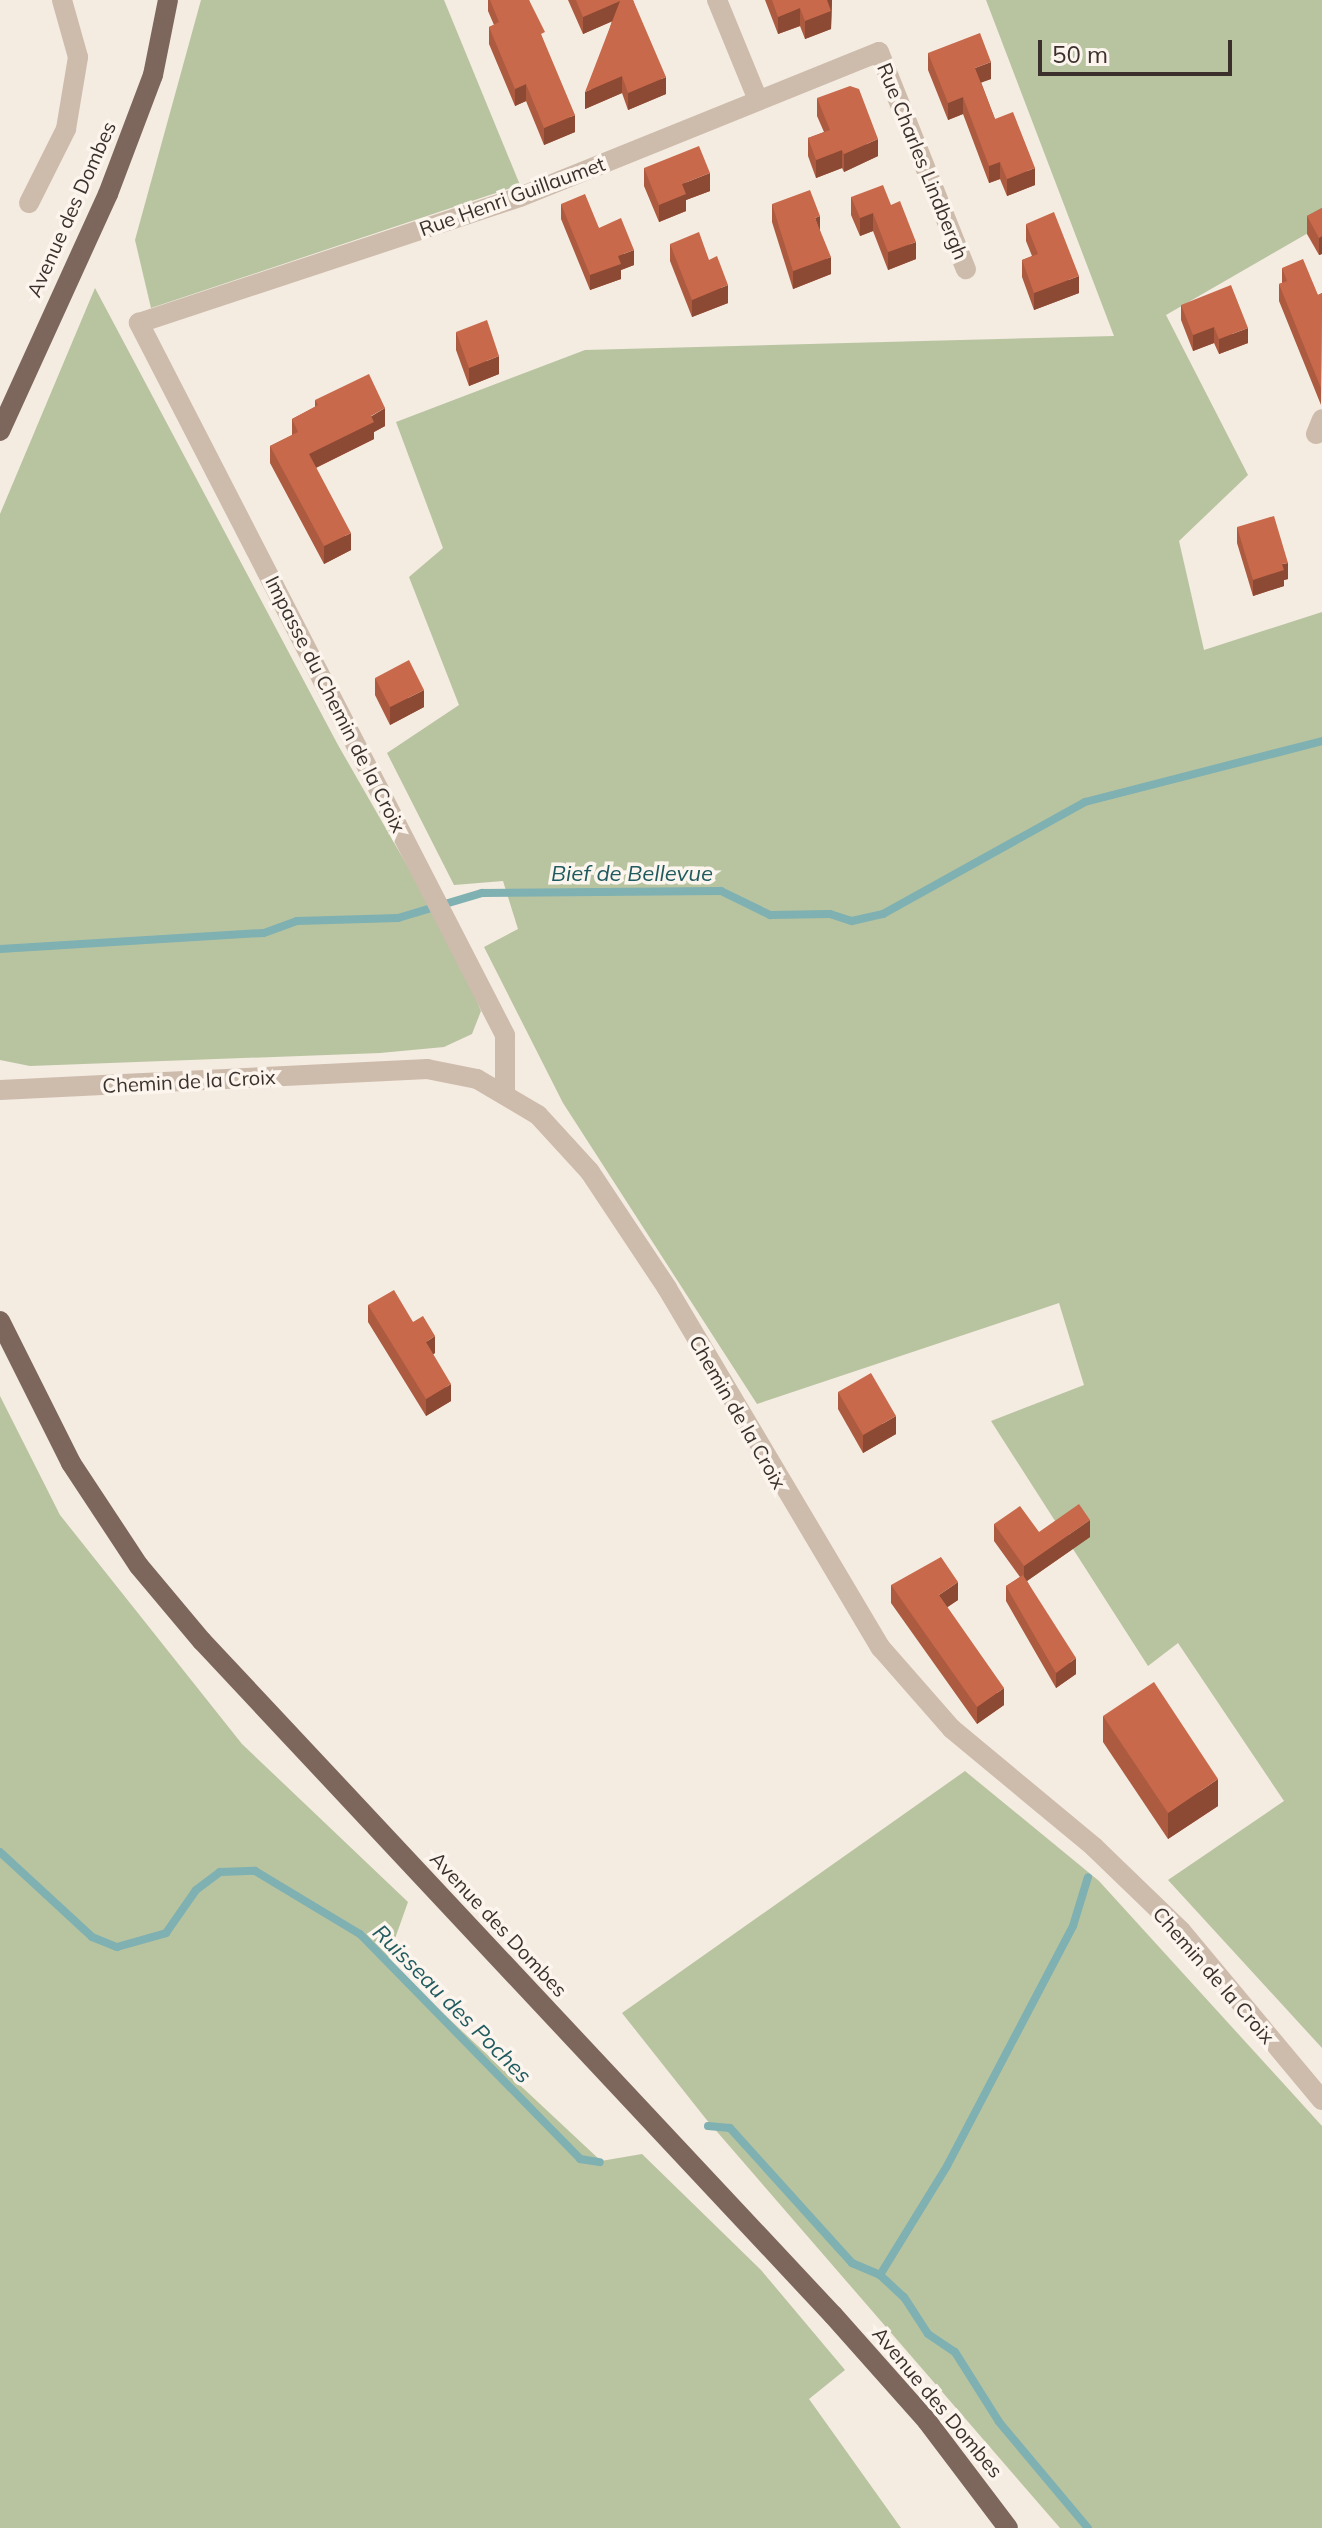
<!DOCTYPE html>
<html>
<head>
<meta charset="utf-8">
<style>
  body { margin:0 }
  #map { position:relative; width:1322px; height:2528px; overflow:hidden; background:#f4ebe1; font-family:Mulish,sans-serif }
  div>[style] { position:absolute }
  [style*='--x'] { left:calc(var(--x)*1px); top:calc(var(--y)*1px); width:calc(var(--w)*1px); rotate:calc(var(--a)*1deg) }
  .green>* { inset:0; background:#b8c4a0 }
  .stream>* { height:8px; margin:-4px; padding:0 4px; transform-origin:4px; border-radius:4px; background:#7fb0b2 }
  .street>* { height:20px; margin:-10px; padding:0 10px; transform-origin:10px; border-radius:10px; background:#cdbbac }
  .primary>* { height:20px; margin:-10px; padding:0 10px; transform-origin:10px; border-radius:10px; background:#7d675c }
  .wall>* { inset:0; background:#ac5a40 }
  .shaded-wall>* { inset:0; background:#8c4a34 }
  .building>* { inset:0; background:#c8694b }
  span { translate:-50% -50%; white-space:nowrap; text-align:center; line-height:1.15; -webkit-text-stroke:7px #fbf5ee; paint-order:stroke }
  .street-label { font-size:20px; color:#3b302b }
  .water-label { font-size:22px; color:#1f5a5e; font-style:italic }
  .scale { position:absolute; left:1038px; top:40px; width:194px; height:36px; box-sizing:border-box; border:4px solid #3b302b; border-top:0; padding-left:10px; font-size:24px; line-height:28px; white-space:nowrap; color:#3b302b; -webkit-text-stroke:6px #fbf5ee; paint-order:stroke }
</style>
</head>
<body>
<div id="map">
  <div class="green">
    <i style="clip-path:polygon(201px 0,444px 0,520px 185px,151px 308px,135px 240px)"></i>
    <i style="clip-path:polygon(986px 0,1322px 0,1322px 225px,1166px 315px,1248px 475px,1179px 541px,1204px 650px,1322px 612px,1322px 2048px,1168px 1880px,1284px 1801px,1178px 1643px,1148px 1666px,991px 1421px,1084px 1385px,1059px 1303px,757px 1404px,563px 1103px,484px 947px,518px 929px,503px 881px,454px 885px,387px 753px,459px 705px,409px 577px,443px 548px,396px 422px,585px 350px,1114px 336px)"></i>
    <i style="clip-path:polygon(95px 288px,338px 745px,455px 949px,481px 1011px,472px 1034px,444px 1047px,380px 1053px,30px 1066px,0 1060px,0 514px)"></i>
    <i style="clip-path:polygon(0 1396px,60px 1515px,242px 1744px,408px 1902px,387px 1961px,601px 2161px,642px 2154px,761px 2270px,845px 2370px,809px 2399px,901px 2528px,0 2528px)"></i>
    <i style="clip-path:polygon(965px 1771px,1099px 1881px,1322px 2126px,1322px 2528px,1060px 2528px,706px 2119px,622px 2013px)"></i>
  </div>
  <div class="stream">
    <i style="--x:0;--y:949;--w:264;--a:-3.5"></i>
    <i style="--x:264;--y:933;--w:35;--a:-20"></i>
    <i style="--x:297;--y:921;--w:101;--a:-1.7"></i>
    <i style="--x:398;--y:918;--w:88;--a:-16.6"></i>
    <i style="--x:482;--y:893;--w:239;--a:-0.5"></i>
    <i style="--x:721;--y:891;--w:55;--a:26.1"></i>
    <i style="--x:770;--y:915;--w:60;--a:-1"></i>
    <i style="--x:830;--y:914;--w:23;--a:18"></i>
    <i style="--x:852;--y:921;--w:32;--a:-13"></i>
    <i style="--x:883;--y:914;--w:231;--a:-29"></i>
    <i style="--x:1085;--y:802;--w:245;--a:-14.4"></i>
    <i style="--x:0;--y:1852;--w:125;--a:42.7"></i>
    <i style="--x:92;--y:1937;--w:27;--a:22"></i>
    <i style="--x:117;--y:1947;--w:51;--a:-15.9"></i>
    <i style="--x:166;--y:1933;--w:52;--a:-55.1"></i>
    <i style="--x:196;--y:1890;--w:30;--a:-37"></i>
    <i style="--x:220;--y:1872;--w:35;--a:-2"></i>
    <i style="--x:255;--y:1871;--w:122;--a:31"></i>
    <i style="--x:360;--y:1934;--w:315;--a:45.6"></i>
    <i style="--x:580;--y:2159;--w:20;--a:9"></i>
    <i style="--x:708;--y:2126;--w:22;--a:5"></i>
    <i style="--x:730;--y:2128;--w:182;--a:47.9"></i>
    <i style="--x:852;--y:2263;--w:30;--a:23"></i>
    <i style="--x:880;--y:2275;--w:33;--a:43"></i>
    <i style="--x:904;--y:2297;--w:44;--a:57"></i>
    <i style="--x:928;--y:2334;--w:32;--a:34"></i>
    <i style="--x:955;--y:2352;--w:83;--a:57.8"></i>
    <i style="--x:999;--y:2422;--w:138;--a:50"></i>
    <i style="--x:880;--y:2275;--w:128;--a:-58.4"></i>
    <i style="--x:947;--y:2166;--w:271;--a:-62.3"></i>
    <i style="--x:1073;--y:1926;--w:51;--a:-73"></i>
  </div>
  <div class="street">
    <i style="--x:717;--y:0;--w:108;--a:67.7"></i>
    <i style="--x:29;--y:203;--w:83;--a:-63.4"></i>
    <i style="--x:66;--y:129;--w:73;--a:-80.5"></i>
    <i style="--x:78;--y:57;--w:59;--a:-105.7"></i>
    <i style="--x:1316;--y:434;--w:16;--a:-68"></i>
    <i style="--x:0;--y:1090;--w:428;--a:-2.8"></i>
    <i style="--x:427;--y:1069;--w:51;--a:11.3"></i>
    <i style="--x:477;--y:1079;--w:71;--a:30.5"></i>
    <i style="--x:538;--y:1115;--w:77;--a:47.6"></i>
    <i style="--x:590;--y:1172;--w:139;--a:56.4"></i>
    <i style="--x:667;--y:1288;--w:419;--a:59.3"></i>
    <i style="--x:881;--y:1648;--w:108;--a:48.8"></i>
    <i style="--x:952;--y:1729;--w:185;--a:39.7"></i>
    <i style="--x:1094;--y:1847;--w:121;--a:44"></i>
    <i style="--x:1181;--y:1931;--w:220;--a:50.2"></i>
    <i style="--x:505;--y:1092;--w:57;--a:-90"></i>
    <i style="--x:505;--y:1035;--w:801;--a:-117.21"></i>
    <i style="--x:139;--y:323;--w:401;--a:-18.3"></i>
    <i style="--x:520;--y:197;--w:387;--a:-22"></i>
    <i style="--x:879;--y:52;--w:234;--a:68.2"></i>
  </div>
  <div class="primary">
    <i style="--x:0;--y:431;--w:260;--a:-65.5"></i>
    <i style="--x:108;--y:194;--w:127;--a:-69.3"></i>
    <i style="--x:153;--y:75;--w:76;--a:-78.7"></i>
    <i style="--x:0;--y:1321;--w:159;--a:63.4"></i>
    <i style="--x:71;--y:1463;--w:123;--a:56.6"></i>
    <i style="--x:139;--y:1566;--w:98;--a:50"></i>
    <i style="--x:202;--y:1641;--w:923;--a:46.89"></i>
    <i style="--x:833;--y:2315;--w:142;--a:48.4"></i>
    <i style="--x:927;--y:2421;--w:134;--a:52.9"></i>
  </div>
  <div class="wall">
    <i style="clip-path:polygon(488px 0,529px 0,575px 132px,544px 145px,526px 101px,515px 106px,489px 44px,489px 27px,494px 25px,488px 11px)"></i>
    <i style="clip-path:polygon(568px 0,633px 0,666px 94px,628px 110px,622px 93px,585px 109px,612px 21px,583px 34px)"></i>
    <i style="clip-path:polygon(765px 0,832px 0,831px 29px,805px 39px,800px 26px,778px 34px)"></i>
    <i style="clip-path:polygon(928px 53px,991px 79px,981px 82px,995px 119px,1035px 185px,1007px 196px,1000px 179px,989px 183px,963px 114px,948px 120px,928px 70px)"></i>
    <i style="clip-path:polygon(817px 98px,878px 156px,844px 172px,842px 168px,816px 178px,808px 156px,808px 138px,824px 132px,817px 116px)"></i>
    <i style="clip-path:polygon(644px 168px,710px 191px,686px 200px,686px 211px,659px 222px,644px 186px)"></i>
    <i style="clip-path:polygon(851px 197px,891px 205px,916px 259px,888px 270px,873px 231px,860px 236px,851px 215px)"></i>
    <i style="clip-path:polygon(561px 204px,599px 228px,634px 265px,621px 270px,621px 279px,590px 290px,561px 219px)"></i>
    <i style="clip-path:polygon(772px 204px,820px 231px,831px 274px,793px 289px,772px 222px)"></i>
    <i style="clip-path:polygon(1322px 208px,1322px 254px,1319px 255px,1307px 234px,1307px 216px)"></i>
    <i style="clip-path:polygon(1026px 224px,1079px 293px,1034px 310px,1022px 277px,1022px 260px,1032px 256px,1026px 241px)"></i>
    <i style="clip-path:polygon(670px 244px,709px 260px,728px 303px,692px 317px,670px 261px)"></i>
    <i style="clip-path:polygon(1282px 268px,1318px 295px,1322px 293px,1321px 405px,1279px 301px,1279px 284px,1282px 283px)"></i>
    <i style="clip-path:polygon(1181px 305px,1248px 343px,1219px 354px,1214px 343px,1193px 351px,1181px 320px)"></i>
    <i style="clip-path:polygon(456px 332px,499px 374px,469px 386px,456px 350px)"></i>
    <i style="clip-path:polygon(315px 400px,385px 426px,374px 432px,374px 439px,316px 468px,351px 550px,324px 564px,270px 463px,270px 446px,292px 435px,292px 419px,315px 407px)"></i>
    <i style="clip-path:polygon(1237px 527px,1288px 579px,1284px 580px,1284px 586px,1253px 596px,1237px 543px)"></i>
    <i style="clip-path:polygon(375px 678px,424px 707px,390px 725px,375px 695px)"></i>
    <i style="clip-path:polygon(368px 1305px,413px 1322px,435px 1353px,433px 1354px,451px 1401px,426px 1416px,368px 1322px)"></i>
    <i style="clip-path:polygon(838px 1392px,896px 1434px,863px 1453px,838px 1409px)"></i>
    <i style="clip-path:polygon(994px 1524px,1039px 1532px,1090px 1537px,1027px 1581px,1076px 1674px,1056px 1688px,1006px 1601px,1006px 1586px,1020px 1577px,994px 1541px)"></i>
    <i style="clip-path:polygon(891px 1585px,958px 1600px,947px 1607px,1004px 1705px,977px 1724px,891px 1603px)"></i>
    <i style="clip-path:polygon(1103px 1716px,1218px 1806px,1168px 1839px,1103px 1742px)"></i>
  </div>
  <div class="shaded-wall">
    <i style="clip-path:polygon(826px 0,832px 0,831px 29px,805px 39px,805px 21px)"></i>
    <i style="clip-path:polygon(620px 1px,620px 18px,583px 34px,583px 17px)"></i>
    <i style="clip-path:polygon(800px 8px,800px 26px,778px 34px,778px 17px)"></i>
    <i style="clip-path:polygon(991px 62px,991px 79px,975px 85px,975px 68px)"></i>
    <i style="clip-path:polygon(622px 76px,622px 93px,585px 109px,585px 92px)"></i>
    <i style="clip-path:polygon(666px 77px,666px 94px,628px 110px,628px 93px)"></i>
    <i style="clip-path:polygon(526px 84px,526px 101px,515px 106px,515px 89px)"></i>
    <i style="clip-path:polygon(963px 97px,963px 114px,948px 120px,948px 103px)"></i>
    <i style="clip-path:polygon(575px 115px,575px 132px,544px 145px,544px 128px)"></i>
    <i style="clip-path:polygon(878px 139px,878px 156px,844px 172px,844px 154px)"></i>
    <i style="clip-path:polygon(842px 150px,842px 168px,816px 178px,816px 160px)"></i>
    <i style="clip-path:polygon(1000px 162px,1000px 179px,989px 183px,989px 166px)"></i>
    <i style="clip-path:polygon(1035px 168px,1035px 185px,1007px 196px,1007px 179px)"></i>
    <i style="clip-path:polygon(710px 173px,710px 191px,686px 200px,686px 211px,659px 222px,659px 205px,682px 184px)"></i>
    <i style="clip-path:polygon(873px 213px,873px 231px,860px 236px,860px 218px)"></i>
    <i style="clip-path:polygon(820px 216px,820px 233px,815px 218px)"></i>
    <i style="clip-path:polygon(1322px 236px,1322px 254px,1319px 255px,1319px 238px)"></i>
    <i style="clip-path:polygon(916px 242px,916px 259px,888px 270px,888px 252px)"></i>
    <i style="clip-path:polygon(634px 250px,634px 265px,621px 270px,621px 279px,590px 290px,590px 275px,618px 256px)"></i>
    <i style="clip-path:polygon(831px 257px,831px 274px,793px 289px,793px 271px)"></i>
    <i style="clip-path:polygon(1079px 276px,1079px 293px,1034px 310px,1034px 293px)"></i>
    <i style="clip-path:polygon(728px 285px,728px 303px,692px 317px,692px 300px)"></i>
    <i style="clip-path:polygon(1214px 327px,1214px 343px,1193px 351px,1193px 335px)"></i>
    <i style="clip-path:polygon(1248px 328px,1248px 343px,1219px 354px,1219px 339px)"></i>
    <i style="clip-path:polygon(499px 356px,499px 374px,469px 386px,469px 368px)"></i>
    <i style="clip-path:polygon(385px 408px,385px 426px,374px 432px,374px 439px,309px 471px,309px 454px)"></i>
    <i style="clip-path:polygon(351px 533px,351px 550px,324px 564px,324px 546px)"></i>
    <i style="clip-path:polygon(1288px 563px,1288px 579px,1284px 580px,1284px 586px,1253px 596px,1253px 580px,1282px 564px)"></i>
    <i style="clip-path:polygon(424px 690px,424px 707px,390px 725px,390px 707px)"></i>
    <i style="clip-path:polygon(435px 1336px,435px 1353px,426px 1359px,426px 1342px)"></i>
    <i style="clip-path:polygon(451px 1384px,451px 1401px,426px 1416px,426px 1399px)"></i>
    <i style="clip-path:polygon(896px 1416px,896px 1434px,863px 1453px,863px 1435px)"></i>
    <i style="clip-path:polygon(1090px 1520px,1090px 1537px,1024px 1583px,1024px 1566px)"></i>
    <i style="clip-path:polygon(958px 1582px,958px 1600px,939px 1613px,939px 1595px)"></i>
    <i style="clip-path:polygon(1076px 1658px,1076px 1674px,1056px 1688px,1056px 1673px)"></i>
    <i style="clip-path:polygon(1004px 1688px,1004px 1705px,977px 1724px,977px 1707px)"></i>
    <i style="clip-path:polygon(1218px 1779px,1218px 1806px,1168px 1839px,1168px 1813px)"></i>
  </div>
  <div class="building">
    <i style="clip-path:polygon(490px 0,529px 0,545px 32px,541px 34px,575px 115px,544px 128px,526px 84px,515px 89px,489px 27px,499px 22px)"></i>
    <i style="clip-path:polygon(576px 0,633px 0,666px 77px,628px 93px,622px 76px,585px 92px,620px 1px,583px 17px)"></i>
    <i style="clip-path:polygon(772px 0,827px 0,831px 11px,805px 21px,800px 8px,778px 17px)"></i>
    <i style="clip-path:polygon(980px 33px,991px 62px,975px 68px,995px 119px,1013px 112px,1035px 168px,1007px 179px,1000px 162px,989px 166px,963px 97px,948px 103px,928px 53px)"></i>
    <i style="clip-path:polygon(850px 86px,859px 89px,878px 139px,844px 154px,842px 150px,816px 160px,808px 138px,830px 130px,817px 98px)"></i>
    <i style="clip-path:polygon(699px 146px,710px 173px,682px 184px,686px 194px,659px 205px,644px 168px)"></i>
    <i style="clip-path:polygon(883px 185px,891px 205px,900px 201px,916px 242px,888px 252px,873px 213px,860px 218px,851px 197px)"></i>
    <i style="clip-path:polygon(810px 190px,820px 216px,815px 218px,831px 257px,793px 271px,772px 204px)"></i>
    <i style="clip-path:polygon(585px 194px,599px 228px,621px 218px,634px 250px,618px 256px,621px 264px,590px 275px,561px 204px)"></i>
    <i style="clip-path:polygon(1322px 208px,1322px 236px,1319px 238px,1307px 216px)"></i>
    <i style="clip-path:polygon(1054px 212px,1079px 276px,1034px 293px,1022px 260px,1038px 254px,1026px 224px)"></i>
    <i style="clip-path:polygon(699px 232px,709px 260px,717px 256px,728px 285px,692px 300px,670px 244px)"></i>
    <i style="clip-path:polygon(1303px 259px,1318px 295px,1322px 293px,1321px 388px,1279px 284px,1287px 281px,1282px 268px)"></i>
    <i style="clip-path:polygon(1231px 285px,1248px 328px,1219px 339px,1214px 327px,1193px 335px,1181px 305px)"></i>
    <i style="clip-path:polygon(487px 320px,499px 356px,469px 368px,456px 332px)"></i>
    <i style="clip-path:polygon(369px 374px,385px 408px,371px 416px,374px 422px,309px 454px,351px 533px,324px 546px,270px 446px,298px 432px,292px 419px,318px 405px,315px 400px)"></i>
    <i style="clip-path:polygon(1274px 516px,1288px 563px,1282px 564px,1284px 570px,1253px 580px,1237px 527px)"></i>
    <i style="clip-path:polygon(409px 660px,424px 690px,390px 707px,375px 678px)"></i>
    <i style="clip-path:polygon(394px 1290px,413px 1322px,423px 1316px,435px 1336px,426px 1342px,451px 1384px,426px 1399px,368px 1305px)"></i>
    <i style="clip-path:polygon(871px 1373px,896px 1416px,863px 1435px,838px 1392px)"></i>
    <i style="clip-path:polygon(1079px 1504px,1090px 1520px,1024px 1566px,994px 1524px,1020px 1506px,1039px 1532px)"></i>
    <i style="clip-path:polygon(941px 1557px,958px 1582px,939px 1595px,1004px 1688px,977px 1707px,891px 1585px)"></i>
    <i style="clip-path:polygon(1023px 1575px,1076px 1658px,1056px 1673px,1006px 1586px)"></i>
    <i style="clip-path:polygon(1154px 1682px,1218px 1779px,1168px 1813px,1103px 1716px)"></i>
  </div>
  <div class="street-label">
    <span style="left:923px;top:161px;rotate:68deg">Rue Charles Lindbergh</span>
    <span style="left:512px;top:196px;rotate:-20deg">Rue Henri Guillaumet</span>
    <span style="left:71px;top:209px;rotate:-66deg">Avenue des Dombes</span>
    <span style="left:336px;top:704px;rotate:63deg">Impasse du Chemin de la Croix</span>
    <span style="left:189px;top:1081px;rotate:-3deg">Chemin de la Croix</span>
    <span style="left:738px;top:1412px;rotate:60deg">Chemin de la Croix</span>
    <span style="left:499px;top:1924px;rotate:47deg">Avenue des Dombes</span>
    <span style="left:1214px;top:1975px;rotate:49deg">Chemin de la Croix</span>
    <span style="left:938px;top:2402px;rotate:50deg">Avenue des Dombes</span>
  </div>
  <div class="water-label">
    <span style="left:632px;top:874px">Bief de Bellevue</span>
    <span style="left:452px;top:2004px;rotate:45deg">Ruisseau des Poches</span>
  </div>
  <div class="scale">50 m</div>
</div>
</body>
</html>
